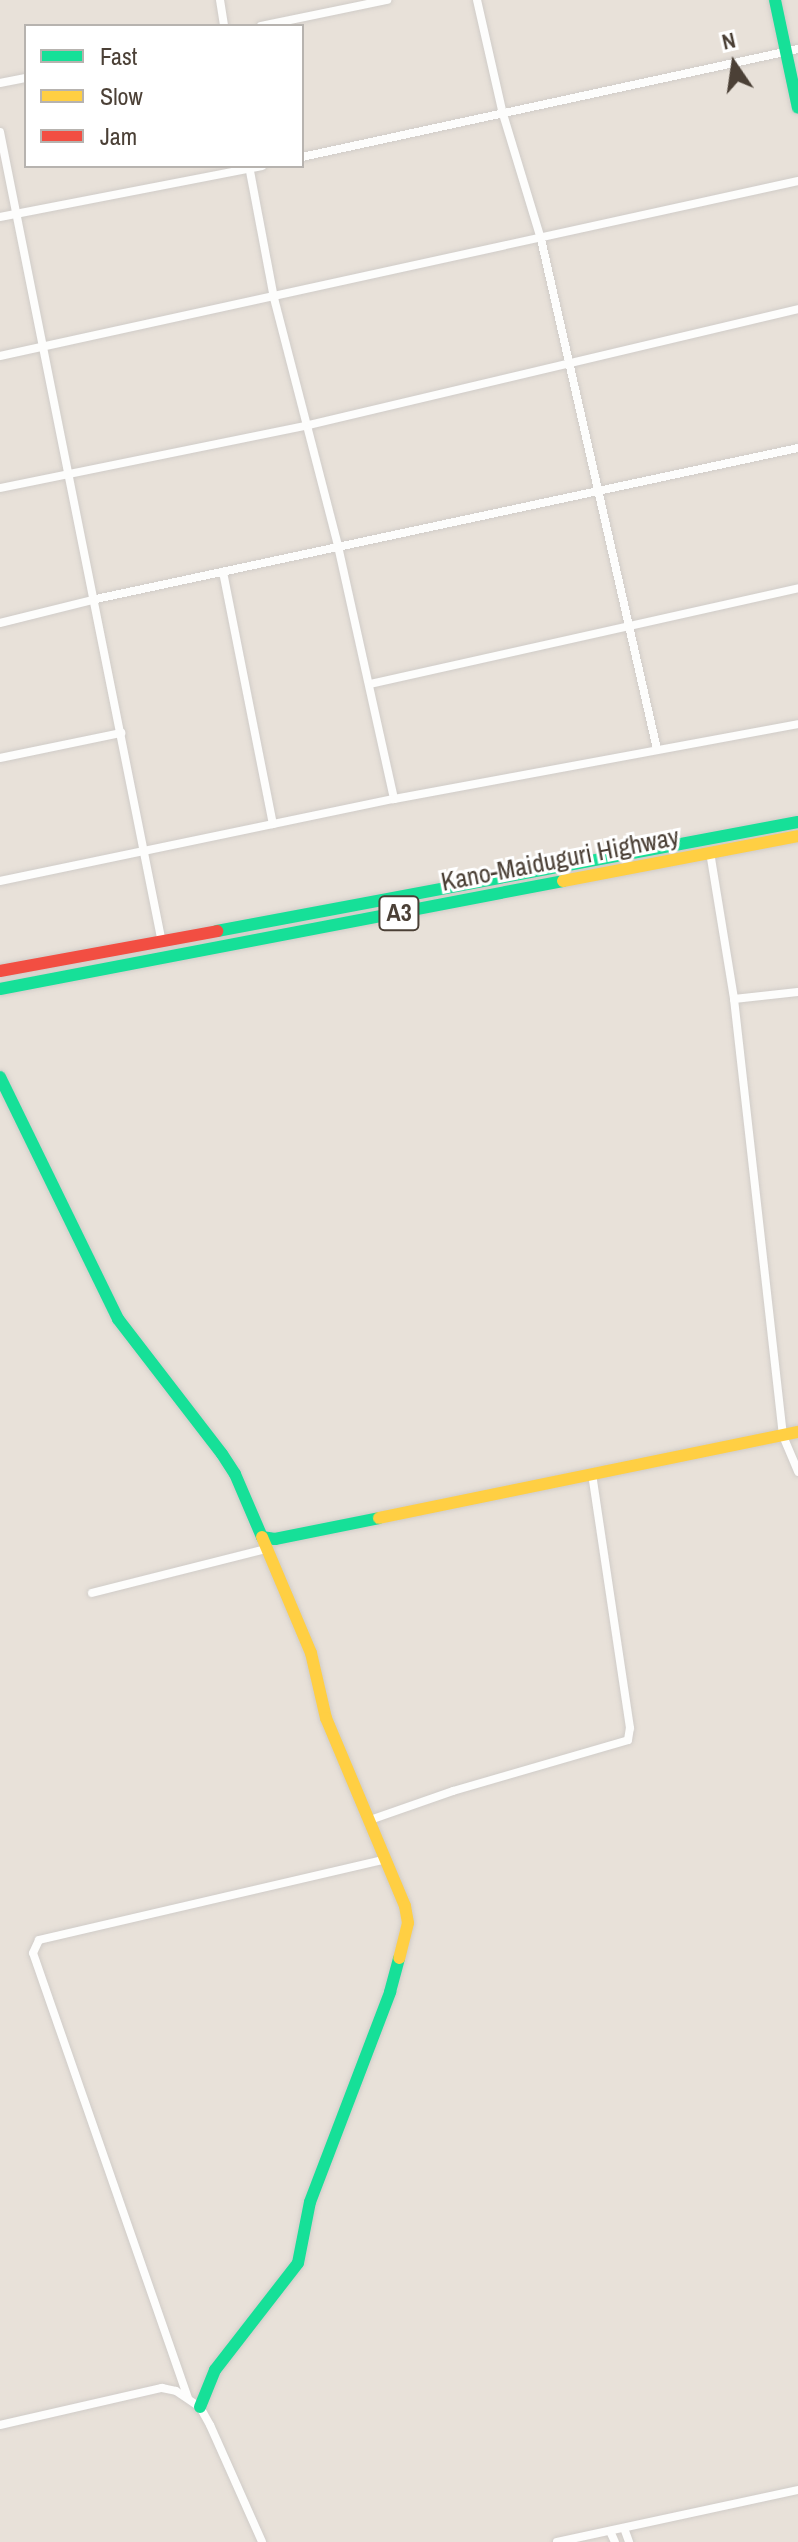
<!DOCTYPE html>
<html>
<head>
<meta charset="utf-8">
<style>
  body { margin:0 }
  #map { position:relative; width:798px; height:2542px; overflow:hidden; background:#f3f0ec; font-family:"Archivo Narrow",sans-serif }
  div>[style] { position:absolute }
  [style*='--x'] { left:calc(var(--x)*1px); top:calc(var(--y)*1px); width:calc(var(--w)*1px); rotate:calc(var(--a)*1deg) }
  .residential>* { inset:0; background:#e8e1d9 }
  .roads { filter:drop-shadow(0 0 2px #d0ccc8) drop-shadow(0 0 2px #d0ccc8) }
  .street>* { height:8px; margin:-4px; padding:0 4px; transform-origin:4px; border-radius:4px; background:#fdfdfc }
  .fast>* { height:12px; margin:-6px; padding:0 6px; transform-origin:6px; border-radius:6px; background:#16e098 }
  .slow>* { height:12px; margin:-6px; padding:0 6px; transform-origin:6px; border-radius:6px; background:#ffcf43 }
  .jam>* { height:12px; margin:-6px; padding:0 6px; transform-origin:6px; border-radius:6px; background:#f24e42 }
  span { translate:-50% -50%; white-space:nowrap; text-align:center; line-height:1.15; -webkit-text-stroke:6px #fff; paint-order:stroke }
  .shield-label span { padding:2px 6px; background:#fff; border:2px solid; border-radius:6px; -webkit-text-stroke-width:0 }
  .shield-label { font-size:24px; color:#4b4036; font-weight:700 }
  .street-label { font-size:26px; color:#4b4036 }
  .legend { position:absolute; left:24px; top:24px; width:280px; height:144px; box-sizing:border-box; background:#fff; border:2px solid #b7b3af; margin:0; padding:10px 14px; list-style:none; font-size:24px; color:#4b4036 }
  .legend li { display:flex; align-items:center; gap:16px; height:40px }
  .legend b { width:40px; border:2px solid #b7b3af }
  .north { position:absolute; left:694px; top:24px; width:80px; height:80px; -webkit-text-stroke:6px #fff; paint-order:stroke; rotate:347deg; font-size:22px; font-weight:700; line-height:32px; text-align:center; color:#4b4036 }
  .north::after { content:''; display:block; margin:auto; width:28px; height:36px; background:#4b4036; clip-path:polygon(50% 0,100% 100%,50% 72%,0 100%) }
</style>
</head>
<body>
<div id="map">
  <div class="residential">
    <i style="clip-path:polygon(evenodd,0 0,798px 0,798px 2542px,0 2542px,0 0,26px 26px,302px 26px,302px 166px,26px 166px,26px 26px)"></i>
  </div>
  <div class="roads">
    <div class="street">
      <i style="--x:220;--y:0;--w:26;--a:81"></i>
      <i style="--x:477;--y:0;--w:117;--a:77.2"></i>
      <i style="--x:503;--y:114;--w:131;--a:73.1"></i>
      <i style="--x:541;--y:239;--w:523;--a:77.19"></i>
      <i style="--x:261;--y:26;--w:129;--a:-11.7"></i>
      <i style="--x:0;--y:83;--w:26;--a:-11"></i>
      <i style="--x:0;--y:132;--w:827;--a:78.7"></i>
      <i style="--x:302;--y:157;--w:508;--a:-12.28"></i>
      <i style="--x:249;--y:166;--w:134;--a:79.3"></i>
      <i style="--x:274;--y:298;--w:256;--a:75.5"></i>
      <i style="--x:338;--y:546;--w:259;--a:77.5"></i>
      <i style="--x:0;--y:217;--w:267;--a:-11"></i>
      <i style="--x:0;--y:356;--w:817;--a:-12.37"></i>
      <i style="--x:0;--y:488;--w:315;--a:-11.5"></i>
      <i style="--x:309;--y:425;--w:503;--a:-13.34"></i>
      <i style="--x:223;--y:572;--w:257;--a:78.8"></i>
      <i style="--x:0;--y:623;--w:99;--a:-14"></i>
      <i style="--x:96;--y:599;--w:718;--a:-12.14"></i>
      <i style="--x:370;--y:684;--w:439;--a:-12.6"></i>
      <i style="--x:0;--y:758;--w:124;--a:-11.7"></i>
      <i style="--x:710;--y:852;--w:149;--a:80.7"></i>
      <i style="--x:734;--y:999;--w:440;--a:83.6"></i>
      <i style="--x:783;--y:1436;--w:39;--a:67"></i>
      <i style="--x:0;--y:881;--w:402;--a:-11.8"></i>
      <i style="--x:394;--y:799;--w:411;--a:-10.5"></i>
      <i style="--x:734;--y:999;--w:64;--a:-6.2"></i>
      <i style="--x:92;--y:1593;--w:179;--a:-14.2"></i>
      <i style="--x:370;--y:1820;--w:88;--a:-19.3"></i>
      <i style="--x:453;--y:1791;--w:182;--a:-16.2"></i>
      <i style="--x:628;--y:1740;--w:12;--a:-81"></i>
      <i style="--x:630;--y:1728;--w:257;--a:-98.5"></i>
      <i style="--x:188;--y:2398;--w:471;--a:-109.2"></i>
      <i style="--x:33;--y:1953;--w:14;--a:-65"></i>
      <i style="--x:39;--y:1940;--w:356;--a:-13.1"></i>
      <i style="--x:0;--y:2425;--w:166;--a:-12.9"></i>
      <i style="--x:162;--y:2388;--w:14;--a:12"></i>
      <i style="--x:176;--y:2391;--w:29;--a:34"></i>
      <i style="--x:200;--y:2407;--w:21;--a:61"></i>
      <i style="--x:210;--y:2425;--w:128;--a:66"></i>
      <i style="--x:624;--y:2528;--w:15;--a:70"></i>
      <i style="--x:610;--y:2531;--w:12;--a:66"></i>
      <i style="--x:557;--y:2542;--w:247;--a:-12.2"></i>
    </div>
    <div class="fast">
      <i style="--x:775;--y:0;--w:110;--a:78"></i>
      <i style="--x:217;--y:931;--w:591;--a:-10.63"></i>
      <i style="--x:0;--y:989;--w:573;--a:-10.86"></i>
      <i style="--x:0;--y:1077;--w:269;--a:64"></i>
      <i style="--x:118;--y:1319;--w:170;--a:52.4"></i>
      <i style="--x:222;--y:1454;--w:24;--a:57"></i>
      <i style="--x:235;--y:1474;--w:69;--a:66.8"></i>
      <i style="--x:262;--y:1537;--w:13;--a:9"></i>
      <i style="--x:275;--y:1539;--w:106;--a:-11.4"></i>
      <i style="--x:200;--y:2407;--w:40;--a:-68"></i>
      <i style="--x:215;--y:2370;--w:135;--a:-52.2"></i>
      <i style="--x:298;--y:2263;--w:62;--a:-78.9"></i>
      <i style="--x:310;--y:2202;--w:225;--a:-69.1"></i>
      <i style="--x:390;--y:1992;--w:35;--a:-75"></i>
    </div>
    <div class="slow">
      <i style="--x:563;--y:881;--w:239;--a:-10.8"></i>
      <i style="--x:379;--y:1518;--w:428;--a:-11.6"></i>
      <i style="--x:262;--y:1537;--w:126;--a:67.1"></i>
      <i style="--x:311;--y:1653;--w:67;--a:77"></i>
      <i style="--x:326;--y:1718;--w:204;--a:67.2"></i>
      <i style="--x:405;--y:1906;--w:17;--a:80"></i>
      <i style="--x:408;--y:1923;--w:36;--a:104"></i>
    </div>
    <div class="jam">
      <i style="--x:0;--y:971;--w:221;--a:-10.4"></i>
    </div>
  </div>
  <div class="shield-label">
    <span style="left:399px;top:913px">A3</span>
  </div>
  <div class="street-label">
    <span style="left:560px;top:859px;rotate:-11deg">Kano-Maiduguri Highway</span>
  </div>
  <ul class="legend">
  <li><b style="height:10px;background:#16e098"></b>Fast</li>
  <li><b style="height:10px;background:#ffcf43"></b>Slow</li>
  <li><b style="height:10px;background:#f24e42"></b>Jam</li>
  </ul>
  <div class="north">N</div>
</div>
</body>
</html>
